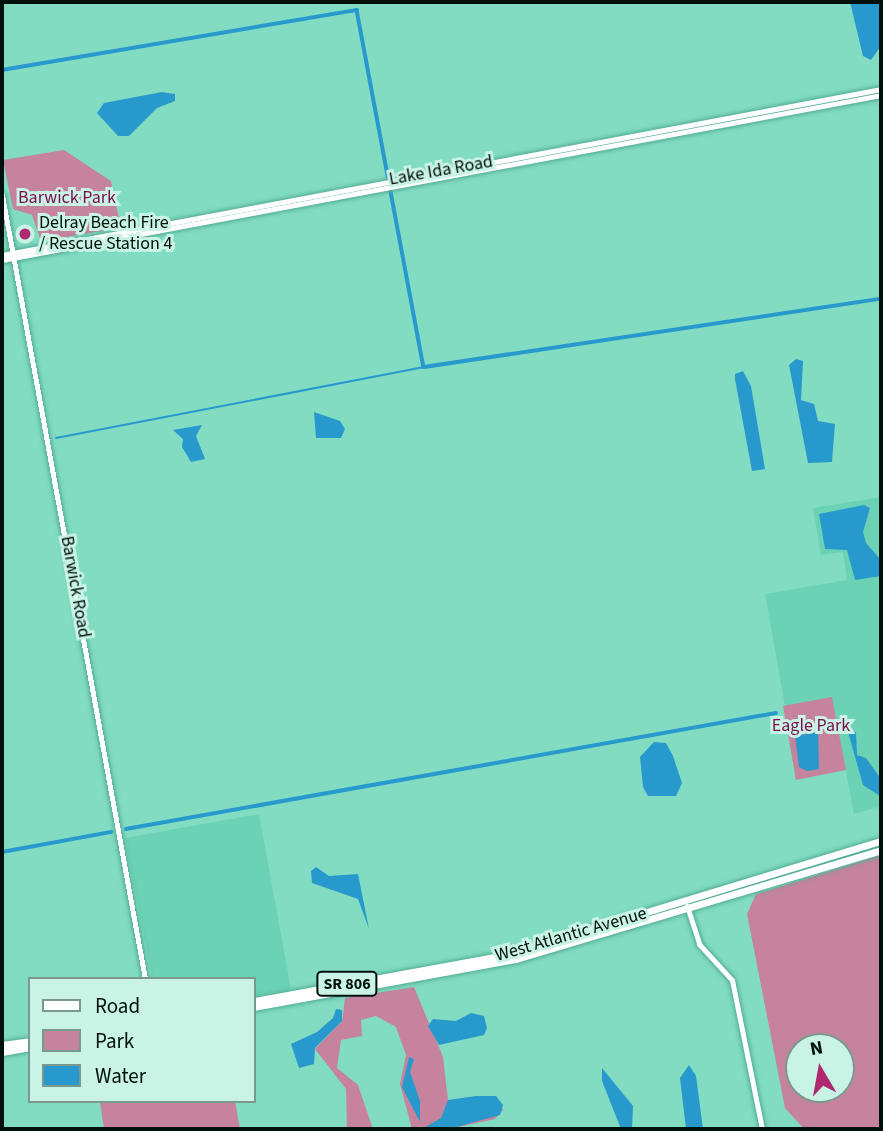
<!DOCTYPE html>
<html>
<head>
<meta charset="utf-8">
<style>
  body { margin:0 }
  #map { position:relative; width:883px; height:1131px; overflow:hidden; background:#82dcc2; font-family:"Source Sans 3",sans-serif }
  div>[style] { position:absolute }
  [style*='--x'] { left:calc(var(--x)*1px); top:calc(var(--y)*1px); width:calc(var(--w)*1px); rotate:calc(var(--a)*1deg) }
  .built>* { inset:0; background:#6bd2b6 }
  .green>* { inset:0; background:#c5839e }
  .water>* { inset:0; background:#2899cd }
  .stream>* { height:2px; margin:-1px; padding:0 1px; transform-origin:1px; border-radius:1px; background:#2899cd }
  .canal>* { height:3.5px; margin:-1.75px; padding:0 1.75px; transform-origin:1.75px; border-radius:1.75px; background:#2899cd }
  .roads { filter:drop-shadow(0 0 2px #52ac94) drop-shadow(0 0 2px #52ac94) }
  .tertiary>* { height:5px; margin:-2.5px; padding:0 2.5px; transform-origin:2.5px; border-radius:2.5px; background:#fff }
  .primary>* { height:7px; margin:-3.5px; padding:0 3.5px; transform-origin:3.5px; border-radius:3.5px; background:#fff }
  .dots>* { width:19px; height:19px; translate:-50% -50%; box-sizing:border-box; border:4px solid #c9f3e5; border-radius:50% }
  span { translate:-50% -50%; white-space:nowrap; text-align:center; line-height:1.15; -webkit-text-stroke:6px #c9f3e5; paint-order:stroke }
  .shield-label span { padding:2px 5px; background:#c9f3e5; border:2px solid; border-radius:5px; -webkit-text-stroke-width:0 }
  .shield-label { font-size:16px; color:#00110b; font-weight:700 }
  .street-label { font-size:18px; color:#00110b }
  .park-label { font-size:18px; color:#7d0c4c }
  .poi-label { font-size:18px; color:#00110b }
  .left { translate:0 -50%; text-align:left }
  .frame { position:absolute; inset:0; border:4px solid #00110b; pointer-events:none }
  .legend { position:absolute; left:28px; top:977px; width:228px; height:126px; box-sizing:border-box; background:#c9f3e5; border:2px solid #79998e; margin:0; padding:9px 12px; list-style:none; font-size:21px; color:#00110b }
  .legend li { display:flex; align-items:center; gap:14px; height:35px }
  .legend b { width:35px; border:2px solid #79998e }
  .north { position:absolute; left:785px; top:1033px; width:70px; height:70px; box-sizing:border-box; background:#c9f3e5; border:2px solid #79998e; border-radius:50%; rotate:350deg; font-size:19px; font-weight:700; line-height:28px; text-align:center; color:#00110b }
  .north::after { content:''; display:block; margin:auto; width:24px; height:32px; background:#af296f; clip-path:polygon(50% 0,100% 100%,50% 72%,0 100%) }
</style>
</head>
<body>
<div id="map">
  <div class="built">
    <i style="clip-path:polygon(881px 497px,881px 816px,878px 807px,854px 814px,832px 698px,785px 706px,765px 594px,847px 580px,843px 552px,821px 555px,813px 508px)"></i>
    <i style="clip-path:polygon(259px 814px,291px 989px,254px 996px,254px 979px,152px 979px,125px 838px)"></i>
  </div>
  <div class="green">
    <i style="clip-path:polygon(64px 150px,111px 181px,121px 228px,41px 241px,32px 215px,13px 209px,3px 160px)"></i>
    <i style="clip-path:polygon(832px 697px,846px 770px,796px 780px,783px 706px)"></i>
    <i style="clip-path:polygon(evenodd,881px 855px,881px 1129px,804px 1129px,785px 1108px,747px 914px,756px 894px,881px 855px,799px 1047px,841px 1047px,841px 1089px,799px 1089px,799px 1047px)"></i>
    <i style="clip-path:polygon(414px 987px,443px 1057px,448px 1100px,496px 1096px,503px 1110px,495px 1119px,449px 1129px,412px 1129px,400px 1084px,406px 1055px,396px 1027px,376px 1016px,361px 1020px,362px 1036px,341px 1040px,337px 1068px,358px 1085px,373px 1129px,347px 1129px,346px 1089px,315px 1049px,342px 1021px,345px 998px)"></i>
    <i style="clip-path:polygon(235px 1101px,240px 1129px,104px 1129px,100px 1102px)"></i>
  </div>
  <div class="water">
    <i style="clip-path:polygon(850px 2px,881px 2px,881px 46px,871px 60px,863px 56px)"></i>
    <i style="clip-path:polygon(162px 92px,175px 94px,175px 101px,157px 108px,129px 136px,118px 136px,97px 113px,104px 103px)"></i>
    <i style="clip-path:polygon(796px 359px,803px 361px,801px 400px,814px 404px,818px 421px,835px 424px,832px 462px,808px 463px,789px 365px)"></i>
    <i style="clip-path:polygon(743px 371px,751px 386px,765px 469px,752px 471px,735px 379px,735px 374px)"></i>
    <i style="clip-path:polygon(314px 412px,340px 421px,345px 429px,341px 438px,316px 438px)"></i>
    <i style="clip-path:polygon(202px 425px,196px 436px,205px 459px,191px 462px,182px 447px,183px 439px,173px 430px)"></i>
    <i style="clip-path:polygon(864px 505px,870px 508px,863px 532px,866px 543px,881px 560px,881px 576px,855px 580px,847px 550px,825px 549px,819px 514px)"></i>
    <i style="clip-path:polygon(818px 732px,819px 769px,807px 771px,799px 767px,795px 736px)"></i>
    <i style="clip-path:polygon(848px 732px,856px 732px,857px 755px,866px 758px,881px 779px,880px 796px,863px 785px)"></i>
    <i style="clip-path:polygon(654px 742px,666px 743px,673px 756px,682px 783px,676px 796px,648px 796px,643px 787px,640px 757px)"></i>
    <i style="clip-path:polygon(316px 867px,329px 876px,358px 874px,369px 929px,358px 899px,312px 883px,311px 871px)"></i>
    <i style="clip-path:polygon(336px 1009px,342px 1010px,342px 1021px,315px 1048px,314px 1064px,299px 1068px,291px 1044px,317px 1032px,333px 1018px)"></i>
    <i style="clip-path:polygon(471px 1013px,484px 1016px,487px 1028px,484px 1035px,439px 1045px,428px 1026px,433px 1019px,456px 1021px)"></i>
    <i style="clip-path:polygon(409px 1057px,414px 1059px,410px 1072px,420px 1101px,420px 1122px,402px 1087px)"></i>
    <i style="clip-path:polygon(689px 1065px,696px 1076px,703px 1129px,686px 1129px,680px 1078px)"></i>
    <i style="clip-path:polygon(602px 1068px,633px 1106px,632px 1129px,621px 1129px,602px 1081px)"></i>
    <i style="clip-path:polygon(476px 1096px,496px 1096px,503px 1105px,500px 1115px,449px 1129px,422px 1129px,441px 1118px,448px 1100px)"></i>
  </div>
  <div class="stream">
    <i style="--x:56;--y:438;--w:375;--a:-10.9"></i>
  </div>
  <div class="canal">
    <i style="--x:2;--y:70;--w:360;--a:-9.6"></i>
    <i style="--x:357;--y:10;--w:363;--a:79.4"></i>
    <i style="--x:424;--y:367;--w:462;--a:-8.5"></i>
    <i style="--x:126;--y:829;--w:660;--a:-10.12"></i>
    <i style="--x:2;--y:852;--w:111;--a:-10.4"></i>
  </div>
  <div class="roads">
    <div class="tertiary">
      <i style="--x:2;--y:195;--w:797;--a:79.66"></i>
      <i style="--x:2;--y:255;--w:895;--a:-10.69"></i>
      <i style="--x:2;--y:260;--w:894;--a:-10.63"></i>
      <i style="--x:687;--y:906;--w:40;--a:72"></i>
      <i style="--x:699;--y:944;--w:49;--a:47.5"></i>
      <i style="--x:732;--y:980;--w:152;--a:78.6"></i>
    </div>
    <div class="primary">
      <i style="--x:254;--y:1001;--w:255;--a:-10.4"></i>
      <i style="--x:505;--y:955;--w:393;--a:-16.9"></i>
      <i style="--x:254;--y:1007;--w:266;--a:-10.4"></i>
      <i style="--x:516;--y:959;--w:381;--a:-16.6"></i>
      <i style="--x:2;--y:1045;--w:28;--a:-8"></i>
      <i style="--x:2;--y:1052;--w:28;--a:-10"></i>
    </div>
  </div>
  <div class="dots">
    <i style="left:25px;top:234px;background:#af296f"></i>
  </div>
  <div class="shield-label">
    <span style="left:347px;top:984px">SR 806</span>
  </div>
  <div class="street-label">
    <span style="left:441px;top:171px;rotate:-10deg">Lake Ida Road</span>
    <span style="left:75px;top:587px;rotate:80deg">Barwick Road</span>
    <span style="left:571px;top:935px;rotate:-16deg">West Atlantic Avenue</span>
  </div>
  <div class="park-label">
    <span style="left:67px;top:198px">Barwick Park</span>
    <span style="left:811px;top:726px">Eagle Park</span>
  </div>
  <div class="poi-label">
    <span class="left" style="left:39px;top:234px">Delray Beach Fire<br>/ Rescue Station 4</span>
  </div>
  <div class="frame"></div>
  <ul class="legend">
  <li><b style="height:9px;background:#fff"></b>Road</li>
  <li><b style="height:19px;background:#c5839e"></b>Park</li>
  <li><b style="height:19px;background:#2899cd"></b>Water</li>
  </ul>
  <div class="north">N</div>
</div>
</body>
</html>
